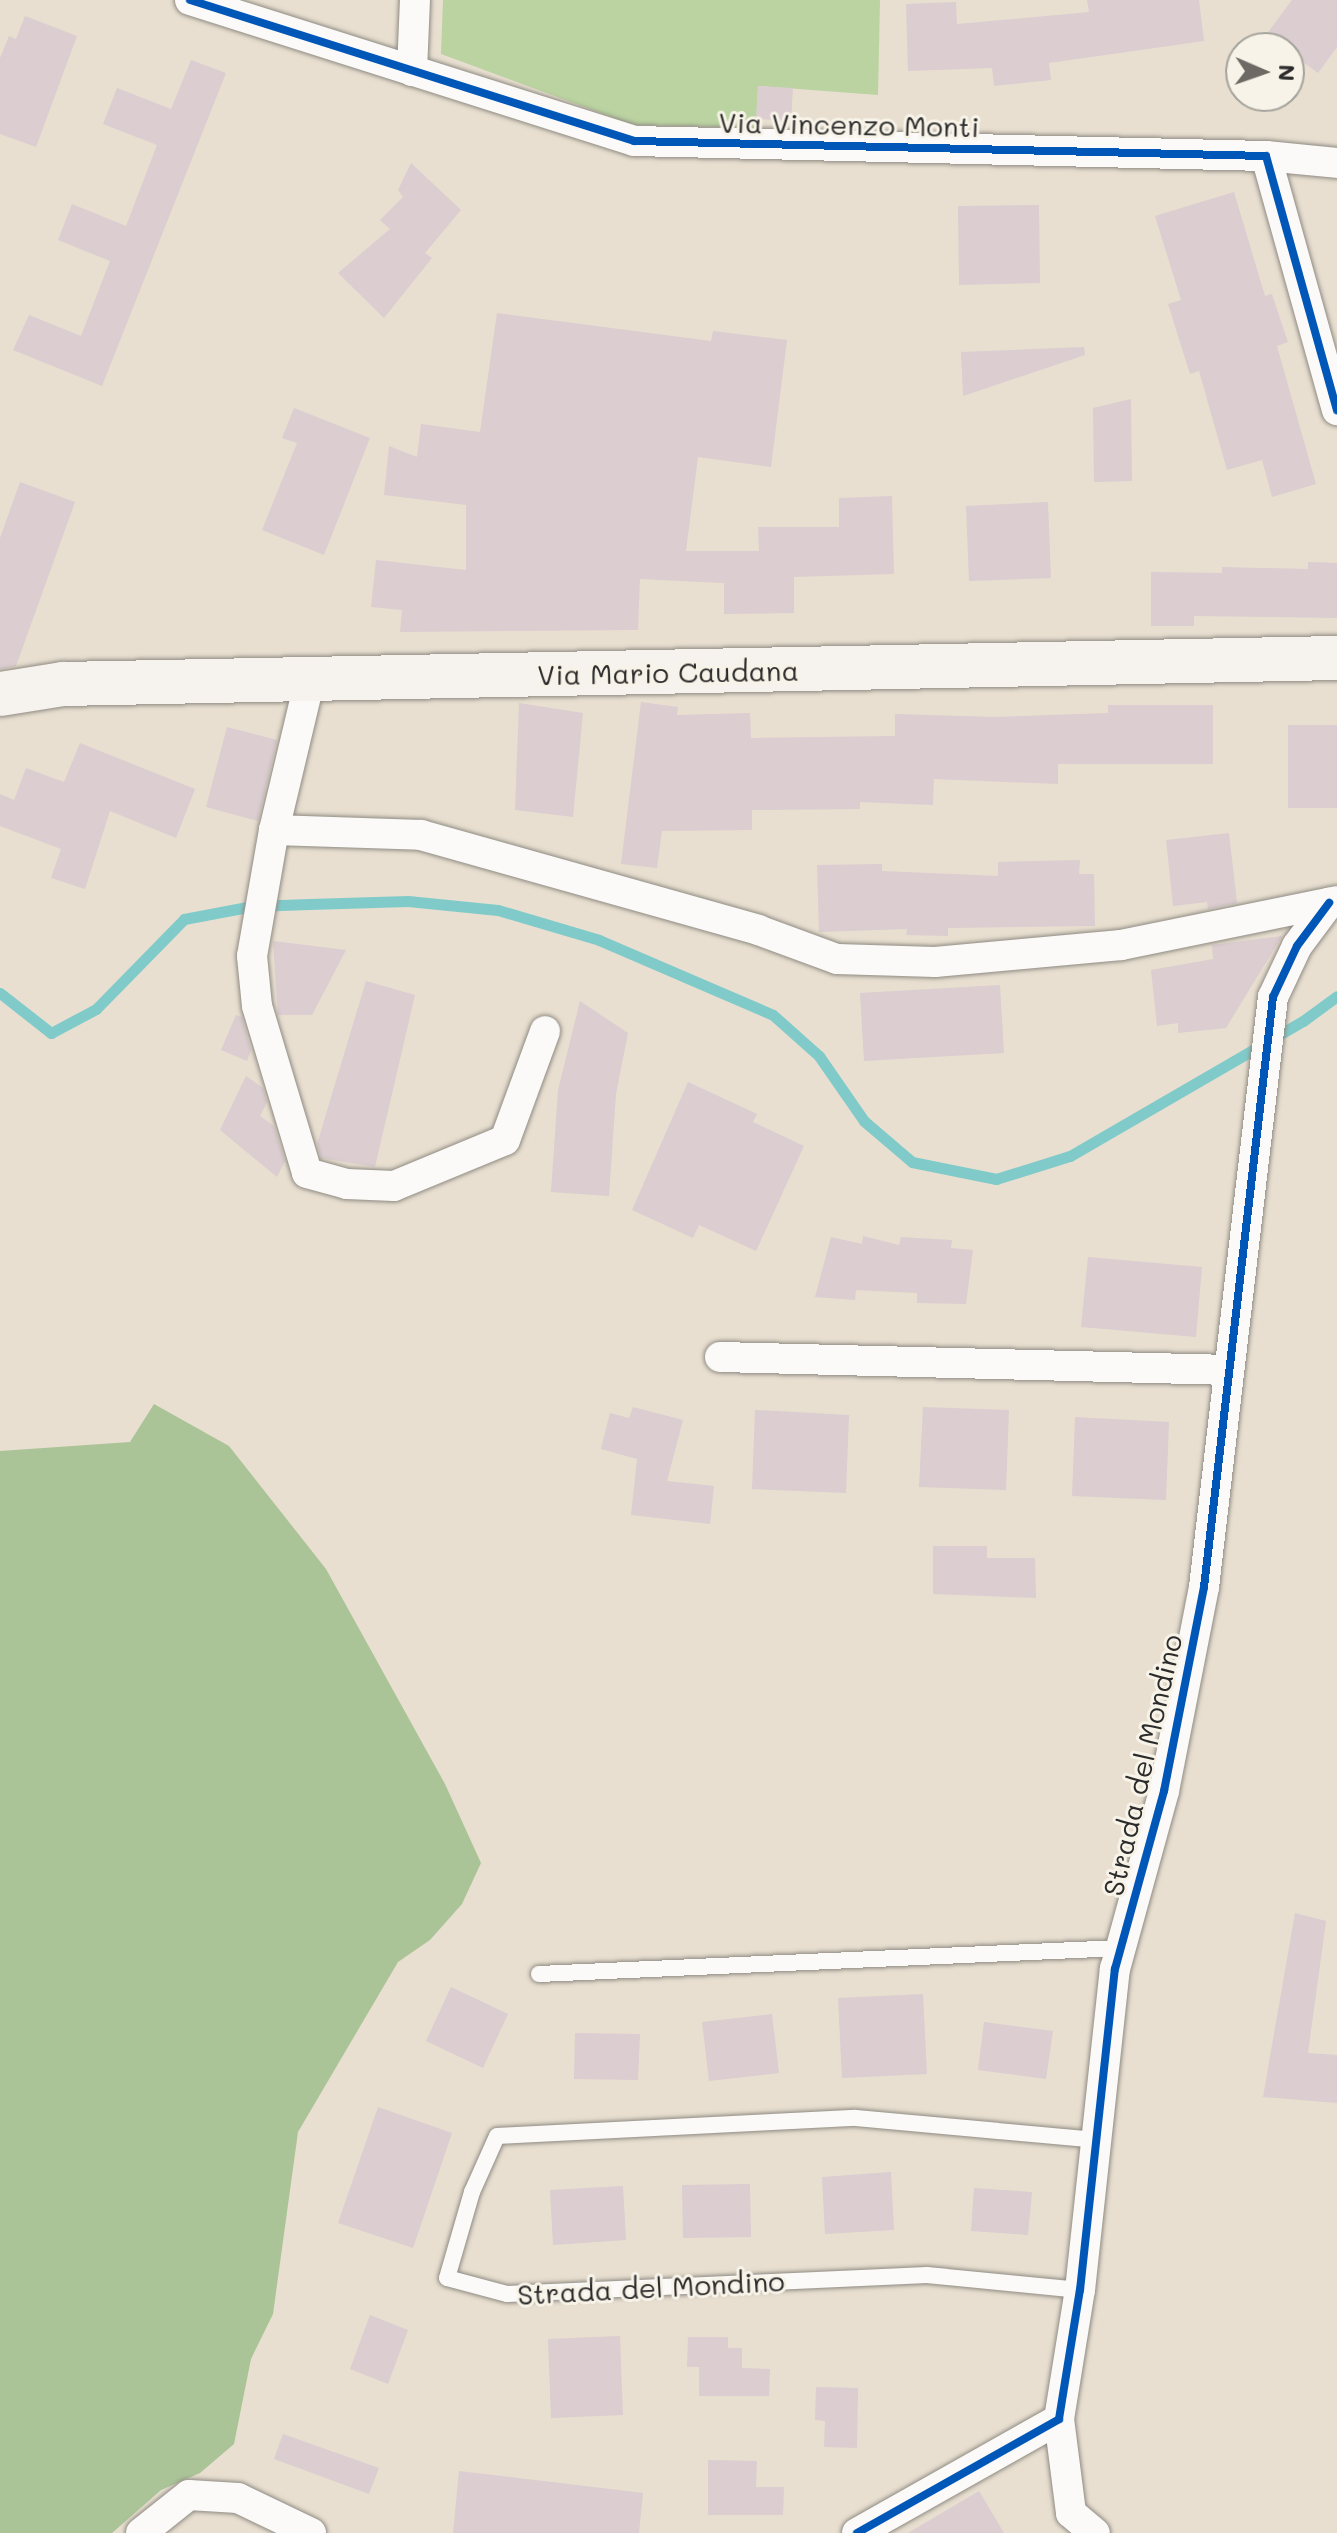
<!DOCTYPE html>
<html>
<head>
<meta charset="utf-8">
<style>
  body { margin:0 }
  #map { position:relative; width:1337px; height:2533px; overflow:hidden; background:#e8dfd0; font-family:Mali,sans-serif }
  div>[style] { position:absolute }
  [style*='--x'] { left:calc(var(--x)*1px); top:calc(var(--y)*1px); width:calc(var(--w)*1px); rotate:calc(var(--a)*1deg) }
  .green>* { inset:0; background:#bad3a0 }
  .forest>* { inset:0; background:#aac497 }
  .stream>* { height:11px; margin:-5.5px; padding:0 5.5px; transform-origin:5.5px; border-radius:5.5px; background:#80cbca }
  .building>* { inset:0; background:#dbcdd0 }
  .roads { filter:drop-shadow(0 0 2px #8f8b83) drop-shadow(0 0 2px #8f8b83) }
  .service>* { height:16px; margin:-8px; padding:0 8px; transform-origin:8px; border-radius:8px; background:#fcfaf8 }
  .minor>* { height:30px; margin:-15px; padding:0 15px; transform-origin:15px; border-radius:15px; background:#fcfaf8 }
  .secondary>* { height:44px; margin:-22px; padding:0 22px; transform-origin:22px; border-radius:22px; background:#f6f2ed }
  .cycleway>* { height:8px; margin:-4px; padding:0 4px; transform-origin:4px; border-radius:4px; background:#0057b8 }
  span { translate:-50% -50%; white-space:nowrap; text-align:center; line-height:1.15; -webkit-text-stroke:6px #f7f3e8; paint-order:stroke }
  .street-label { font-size:28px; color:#2b2b2b }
  .north { position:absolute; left:1225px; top:32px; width:80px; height:80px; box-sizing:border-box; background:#f7f3e8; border:2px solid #a5a39c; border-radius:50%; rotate:92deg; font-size:22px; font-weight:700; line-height:32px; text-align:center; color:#2b2b2b }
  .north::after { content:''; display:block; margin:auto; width:28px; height:36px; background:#6d6a65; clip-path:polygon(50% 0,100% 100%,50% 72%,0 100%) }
</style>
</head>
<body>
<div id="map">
  <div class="green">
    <i style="clip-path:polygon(443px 0,880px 0,878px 95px,758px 86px,756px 128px,633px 125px,441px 54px)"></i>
  </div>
  <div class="forest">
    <i style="clip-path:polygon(154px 1404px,229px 1446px,326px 1569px,445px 1784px,481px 1863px,462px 1904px,430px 1940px,398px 1962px,298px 2132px,273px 2314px,251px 2359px,234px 2444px,200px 2473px,161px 2490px,112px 2533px,0 2533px,0 1451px,130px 1442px)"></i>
  </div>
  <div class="stream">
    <i style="--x:0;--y:993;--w:65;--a:38.1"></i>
    <i style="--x:51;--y:1033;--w:51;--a:-28.1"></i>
    <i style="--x:96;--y:1009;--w:126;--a:-45.6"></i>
    <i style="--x:184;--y:919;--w:70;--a:-10.7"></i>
    <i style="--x:253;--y:906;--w:56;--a:-2"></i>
    <i style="--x:309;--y:904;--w:99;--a:-1.7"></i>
    <i style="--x:408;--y:901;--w:90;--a:5.7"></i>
    <i style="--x:498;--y:910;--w:105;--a:16.5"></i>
    <i style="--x:599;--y:940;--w:189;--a:23.3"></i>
    <i style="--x:773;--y:1015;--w:62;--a:41.7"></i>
    <i style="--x:819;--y:1056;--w:79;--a:55.3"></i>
    <i style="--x:864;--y:1121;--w:63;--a:40.5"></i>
    <i style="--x:912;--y:1162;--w:86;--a:11.4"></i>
    <i style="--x:996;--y:1179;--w:77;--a:-17.3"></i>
    <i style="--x:1070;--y:1156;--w:269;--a:-30.1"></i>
    <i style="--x:1303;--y:1021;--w:42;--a:-36.3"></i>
  </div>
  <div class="building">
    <i style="clip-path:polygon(1087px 0,1199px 0,1204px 41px,1049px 63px,1051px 80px,994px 86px,992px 68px,908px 71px,906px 4px,956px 2px,957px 24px,1089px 12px)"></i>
    <i style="clip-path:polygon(1292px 0,1337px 0,1337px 47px,1318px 73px,1266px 35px)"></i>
    <i style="clip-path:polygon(25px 16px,77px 36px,36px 147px,0 134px,0 58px,9px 36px,16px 39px)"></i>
    <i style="clip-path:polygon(191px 60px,226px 73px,102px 386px,13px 350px,29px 315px,81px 336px,110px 261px,58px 240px,72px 204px,126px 226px,157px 145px,103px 124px,117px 88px,171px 109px)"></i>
    <i style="clip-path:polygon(758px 86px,793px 88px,791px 121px,756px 119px)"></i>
    <i style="clip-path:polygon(411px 163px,461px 210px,425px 253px,432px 258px,384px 318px,338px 273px,390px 229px,380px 220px,403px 197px,398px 190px)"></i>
    <i style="clip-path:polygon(1234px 192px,1265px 296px,1272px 294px,1288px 342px,1277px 346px,1316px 484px,1272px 497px,1262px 460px,1227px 470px,1199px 371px,1190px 374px,1168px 304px,1181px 300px,1155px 216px)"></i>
    <i style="clip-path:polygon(1039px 205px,1040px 283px,959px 285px,958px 206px)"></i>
    <i style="clip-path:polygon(497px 313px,711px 341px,713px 331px,787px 340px,771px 467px,698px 457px,686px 551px,759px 551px,758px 527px,839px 527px,839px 498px,892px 496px,894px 574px,794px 577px,794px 613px,724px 614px,724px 583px,640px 579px,638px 630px,400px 632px,402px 610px,371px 607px,376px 560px,466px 570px,466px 505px,384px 495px,389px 446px,417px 457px,421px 424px,480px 432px)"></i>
    <i style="clip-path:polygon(1084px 347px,1085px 355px,963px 396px,961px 352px)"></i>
    <i style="clip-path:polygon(1131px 399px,1132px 481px,1094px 482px,1093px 408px)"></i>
    <i style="clip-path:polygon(294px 408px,370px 438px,324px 555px,262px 530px,297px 443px,282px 438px)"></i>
    <i style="clip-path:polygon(20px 482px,75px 502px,16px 666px,0 669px,0 538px)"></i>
    <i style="clip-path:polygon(1048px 502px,1051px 578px,969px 581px,966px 506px)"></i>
    <i style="clip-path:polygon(1308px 562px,1337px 563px,1337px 618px,1194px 616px,1194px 626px,1151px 626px,1151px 572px,1222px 573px,1222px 567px,1308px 569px)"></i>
    <i style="clip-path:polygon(641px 702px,678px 707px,677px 715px,750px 713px,751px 738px,895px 736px,895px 714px,995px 717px,1108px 713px,1108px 705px,1213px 705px,1213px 764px,1058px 764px,1058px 784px,934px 779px,933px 805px,860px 802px,860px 809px,752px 810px,752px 830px,662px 831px,657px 868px,621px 864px)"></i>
    <i style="clip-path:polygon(519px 703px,583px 713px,573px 817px,515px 810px)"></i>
    <i style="clip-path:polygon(1288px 725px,1337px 725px,1337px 808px,1288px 808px)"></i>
    <i style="clip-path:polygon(227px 727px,277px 740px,258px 821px,206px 807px)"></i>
    <i style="clip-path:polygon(80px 743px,195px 789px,176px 838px,110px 811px,85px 889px,51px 878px,61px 849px,0 826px,0 794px,14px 800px,26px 768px,64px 782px)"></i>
    <i style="clip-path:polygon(1229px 833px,1237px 903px,1208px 909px,1207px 902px,1173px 906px,1166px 840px)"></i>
    <i style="clip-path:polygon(1080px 860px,1079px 874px,1094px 874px,1095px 926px,948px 928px,948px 936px,906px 935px,907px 929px,819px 932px,817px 865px,882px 864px,882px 871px,998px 876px,998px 862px)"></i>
    <i style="clip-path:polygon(1282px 936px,1226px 1028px,1178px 1033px,1178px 1023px,1157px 1026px,1151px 970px,1213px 959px,1212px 945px)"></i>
    <i style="clip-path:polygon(273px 941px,346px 950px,312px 1015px,278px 1015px)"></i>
    <i style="clip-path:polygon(366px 981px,415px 995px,375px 1167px,321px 1158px,317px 1144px)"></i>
    <i style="clip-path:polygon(1000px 985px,1004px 1053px,864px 1061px,860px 993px)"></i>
    <i style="clip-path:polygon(580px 1001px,628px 1033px,616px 1094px,609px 1196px,551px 1192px,558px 1090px)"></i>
    <i style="clip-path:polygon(236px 1015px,242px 1017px,251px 1050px,247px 1061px,221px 1050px)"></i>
    <i style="clip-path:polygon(246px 1076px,263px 1088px,267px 1102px,260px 1116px,274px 1126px,285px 1161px,277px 1177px,220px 1130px)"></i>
    <i style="clip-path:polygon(688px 1082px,757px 1114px,753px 1122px,804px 1146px,756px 1251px,699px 1225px,693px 1238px,632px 1210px)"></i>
    <i style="clip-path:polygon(863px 1236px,899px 1245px,901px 1237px,952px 1240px,951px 1248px,973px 1250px,966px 1304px,917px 1303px,917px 1293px,856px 1290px,855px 1300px,815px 1297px,831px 1237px,862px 1244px)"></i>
    <i style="clip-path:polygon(1088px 1257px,1202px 1267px,1196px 1337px,1081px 1327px)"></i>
    <i style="clip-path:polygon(633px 1407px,683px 1420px,667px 1481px,714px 1486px,710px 1524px,631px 1515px,637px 1459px,601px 1449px,610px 1413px,629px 1418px)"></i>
    <i style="clip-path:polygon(923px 1407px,1009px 1410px,1006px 1490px,919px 1487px)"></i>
    <i style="clip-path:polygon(755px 1410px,849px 1415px,846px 1493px,752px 1489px)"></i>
    <i style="clip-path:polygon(1075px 1417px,1169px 1422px,1166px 1500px,1072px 1496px)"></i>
    <i style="clip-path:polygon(933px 1546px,987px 1546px,987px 1558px,1035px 1558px,1036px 1598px,933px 1594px)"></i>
    <i style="clip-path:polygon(1295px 1913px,1326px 1921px,1308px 2053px,1337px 2055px,1337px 2103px,1263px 2097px)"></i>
    <i style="clip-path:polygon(451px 1987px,508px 2014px,483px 2068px,426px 2041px)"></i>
    <i style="clip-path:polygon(923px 1994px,927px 2074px,842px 2078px,838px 1998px)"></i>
    <i style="clip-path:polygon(772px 2014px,779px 2073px,709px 2081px,702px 2022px)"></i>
    <i style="clip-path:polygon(984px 2022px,1053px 2031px,1046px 2079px,978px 2070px)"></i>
    <i style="clip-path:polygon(575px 2033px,640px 2034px,638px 2080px,574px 2079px)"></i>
    <i style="clip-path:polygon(378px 2107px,452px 2133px,413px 2248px,338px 2223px)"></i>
    <i style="clip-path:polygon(891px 2172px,894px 2230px,825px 2234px,822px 2177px)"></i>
    <i style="clip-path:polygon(750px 2184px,751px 2237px,683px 2238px,682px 2185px)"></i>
    <i style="clip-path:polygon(623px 2186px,626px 2240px,553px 2245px,550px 2190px)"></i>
    <i style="clip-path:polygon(974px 2188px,1032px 2192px,1028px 2235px,971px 2231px)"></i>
    <i style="clip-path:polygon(370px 2315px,408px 2330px,388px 2384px,350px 2369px)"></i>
    <i style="clip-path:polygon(620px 2336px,623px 2415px,551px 2418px,548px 2339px)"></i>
    <i style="clip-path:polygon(688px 2337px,728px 2337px,728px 2348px,742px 2348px,742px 2368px,770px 2369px,769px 2396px,699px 2396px,699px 2367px,687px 2367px)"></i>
    <i style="clip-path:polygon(816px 2387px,858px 2388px,857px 2448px,824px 2447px,825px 2421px,815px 2420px)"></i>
    <i style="clip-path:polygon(283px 2434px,379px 2468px,369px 2494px,274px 2459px)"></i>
    <i style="clip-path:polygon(708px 2460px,757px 2461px,756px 2487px,784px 2487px,783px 2515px,708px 2515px)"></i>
    <i style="clip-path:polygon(459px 2471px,643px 2493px,639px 2533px,453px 2533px)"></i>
    <i style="clip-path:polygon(979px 2491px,1004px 2533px,908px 2533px)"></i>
  </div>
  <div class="roads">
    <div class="service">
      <i style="--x:539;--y:1974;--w:583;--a:-2.56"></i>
      <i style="--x:1080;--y:2290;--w:154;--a:-174.4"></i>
      <i style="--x:927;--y:2275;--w:420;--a:177.4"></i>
      <i style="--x:507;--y:2294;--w:62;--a:-165.1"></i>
      <i style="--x:447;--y:2278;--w:90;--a:-73.8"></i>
      <i style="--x:472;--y:2192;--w:61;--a:-65.9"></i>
      <i style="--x:497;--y:2136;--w:359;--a:-2.9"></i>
      <i style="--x:856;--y:2118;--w:241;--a:5.2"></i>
    </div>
    <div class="minor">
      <i style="--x:190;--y:0;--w:466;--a:17.6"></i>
      <i style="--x:634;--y:141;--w:632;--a:1.36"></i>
      <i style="--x:1266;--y:156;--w:264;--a:74.4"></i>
      <i style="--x:412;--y:71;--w:71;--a:-87.6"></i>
      <i style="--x:1266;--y:156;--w:71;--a:5.6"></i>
      <i style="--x:310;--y:679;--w:155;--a:103.4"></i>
      <i style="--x:274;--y:830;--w:147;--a:1.9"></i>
      <i style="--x:421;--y:835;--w:350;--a:15.7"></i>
      <i style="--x:758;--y:930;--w:84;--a:20.2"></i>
      <i style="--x:837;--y:959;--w:98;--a:1.8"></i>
      <i style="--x:935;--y:962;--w:187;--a:-5.2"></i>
      <i style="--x:1121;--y:945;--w:220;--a:-11.5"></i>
      <i style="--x:274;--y:830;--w:128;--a:99.9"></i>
      <i style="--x:252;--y:956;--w:50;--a:84.3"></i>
      <i style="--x:257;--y:1006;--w:174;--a:73.3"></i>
      <i style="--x:307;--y:1173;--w:41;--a:15.4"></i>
      <i style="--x:347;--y:1184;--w:47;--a:2.4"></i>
      <i style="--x:394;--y:1186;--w:120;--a:-22.5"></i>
      <i style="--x:505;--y:1140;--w:116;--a:-69.8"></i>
      <i style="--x:720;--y:1357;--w:509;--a:1.46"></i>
      <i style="--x:1059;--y:2419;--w:95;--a:82.7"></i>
      <i style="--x:1071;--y:2513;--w:31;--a:40"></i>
      <i style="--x:141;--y:2533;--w:61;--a:-38.4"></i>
      <i style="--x:189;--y:2495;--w:49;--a:3.5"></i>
      <i style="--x:238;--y:2498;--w:81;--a:25.6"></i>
      <i style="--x:857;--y:2533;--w:232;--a:-29.4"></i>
      <i style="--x:1059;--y:2419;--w:131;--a:-80.8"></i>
      <i style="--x:1080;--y:2290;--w:323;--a:-83.8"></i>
      <i style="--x:1115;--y:1969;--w:185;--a:-74.6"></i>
      <i style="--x:1164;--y:1791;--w:208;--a:-78.9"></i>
      <i style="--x:1204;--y:1587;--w:594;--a:-83.33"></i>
      <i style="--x:1273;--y:997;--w:56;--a:-64.8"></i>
      <i style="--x:1297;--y:946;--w:54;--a:-53.3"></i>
    </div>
    <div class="secondary">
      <i style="--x:0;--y:694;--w:64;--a:-9"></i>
      <i style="--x:63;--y:684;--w:1274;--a:-1.17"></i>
    </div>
  </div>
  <div class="cycleway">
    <i style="--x:190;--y:0;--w:466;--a:17.6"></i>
    <i style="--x:634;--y:141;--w:632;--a:1.36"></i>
    <i style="--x:1266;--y:156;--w:264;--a:74.4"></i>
    <i style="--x:857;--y:2533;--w:232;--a:-29.4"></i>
    <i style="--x:1059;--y:2419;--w:131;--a:-80.8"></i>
    <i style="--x:1080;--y:2290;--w:323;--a:-83.8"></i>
    <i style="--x:1115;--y:1969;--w:185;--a:-74.6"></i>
    <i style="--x:1164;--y:1791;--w:208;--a:-78.9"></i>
    <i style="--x:1204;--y:1587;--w:594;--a:-83.33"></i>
    <i style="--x:1273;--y:997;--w:56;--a:-64.8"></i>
    <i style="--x:1297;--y:946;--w:54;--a:-53.3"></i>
  </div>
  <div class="street-label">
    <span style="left:849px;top:124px;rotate:1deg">Via Vincenzo Monti</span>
    <span style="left:668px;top:672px;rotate:-1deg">Via Mario Caudana</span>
    <span style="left:1142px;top:1765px;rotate:-77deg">Strada del Mondino</span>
    <span style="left:651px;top:2287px;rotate:-3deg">Strada del Mondino</span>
  </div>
  <div class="north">N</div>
</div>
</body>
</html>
